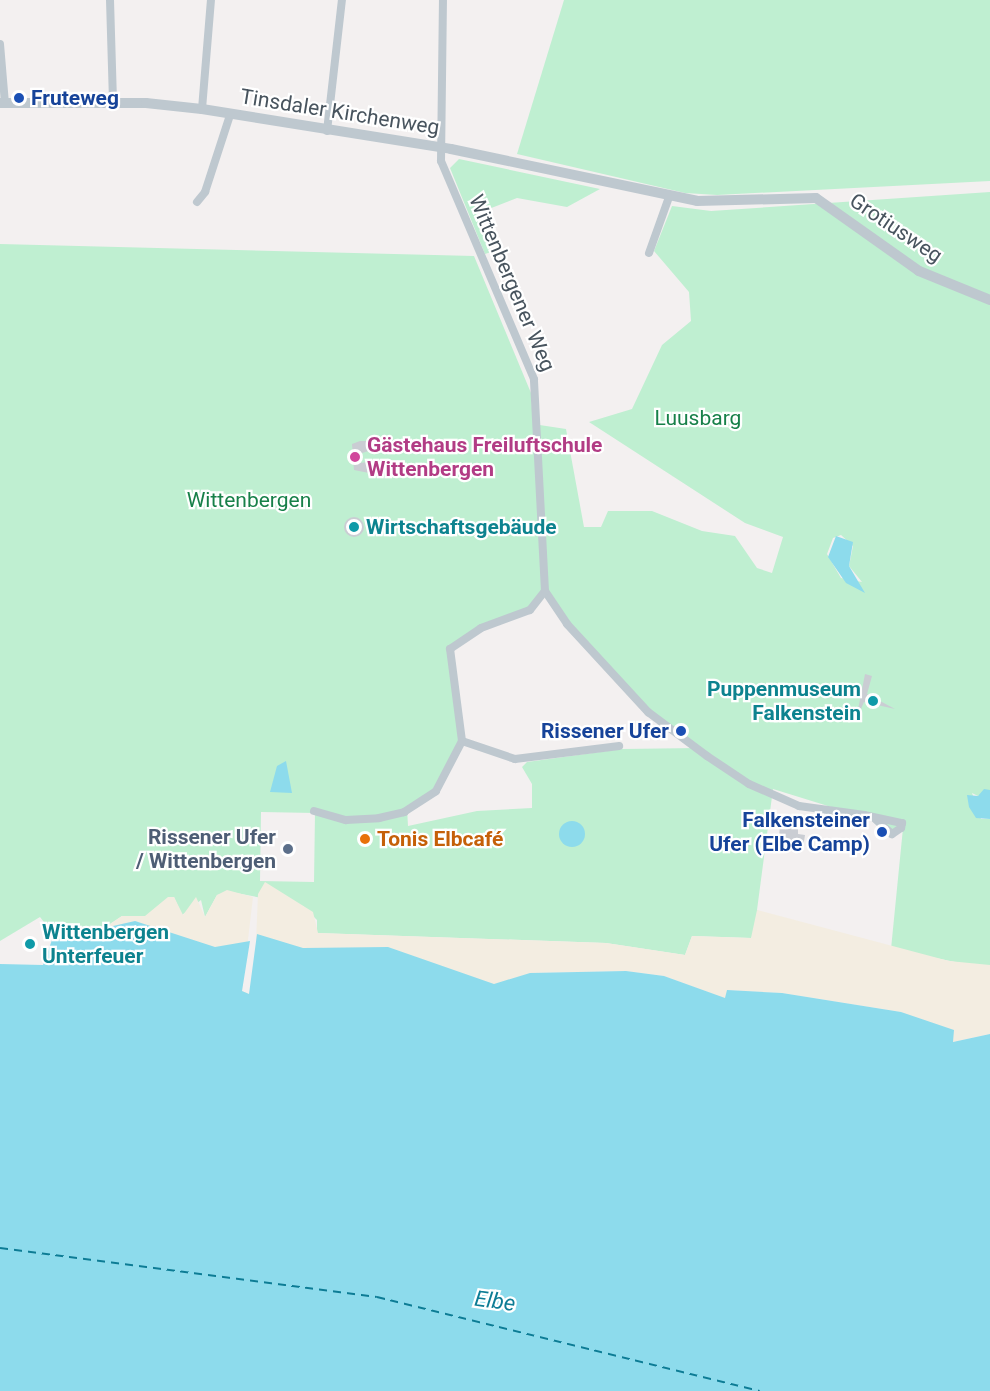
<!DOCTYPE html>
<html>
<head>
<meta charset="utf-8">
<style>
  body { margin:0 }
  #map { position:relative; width:990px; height:1391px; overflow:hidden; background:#f3f0f0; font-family:Roboto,sans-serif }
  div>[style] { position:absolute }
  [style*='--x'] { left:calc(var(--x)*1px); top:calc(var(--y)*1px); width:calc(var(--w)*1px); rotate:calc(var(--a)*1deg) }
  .green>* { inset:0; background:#bfefd1 }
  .sand>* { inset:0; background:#f3ede1 }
  .water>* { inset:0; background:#8ddbec }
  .round { border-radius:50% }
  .ferry>* { height:1.5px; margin-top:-0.75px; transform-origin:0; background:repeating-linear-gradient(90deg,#0d7c95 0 8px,transparent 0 14px) }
  .building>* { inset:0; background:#cacdd3 }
  .minor>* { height:8px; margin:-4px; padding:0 4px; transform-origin:4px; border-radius:4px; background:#bec8cf }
  .tertiary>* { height:10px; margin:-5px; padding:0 5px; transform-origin:5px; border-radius:5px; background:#bec8cf }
  .dots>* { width:16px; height:16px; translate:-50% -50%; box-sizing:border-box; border:3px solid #fff; border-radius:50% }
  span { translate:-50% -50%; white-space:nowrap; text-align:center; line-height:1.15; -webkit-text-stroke:4.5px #fff; paint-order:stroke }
  .transit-label { font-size:21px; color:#164399; font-weight:700 }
  .left { translate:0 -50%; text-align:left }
  .right { translate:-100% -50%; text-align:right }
  .street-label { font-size:21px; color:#48545e }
  .park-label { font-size:21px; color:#178049 }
  .hotel-label { font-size:21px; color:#b23c85; font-weight:700 }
  .culture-label { font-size:21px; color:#0d838f; font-weight:700 }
  .service-label { font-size:21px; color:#4e5e75; font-weight:700 }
  .food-label { font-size:21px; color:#c56008; font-weight:700 }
  .water-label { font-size:22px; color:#0d7c95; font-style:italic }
</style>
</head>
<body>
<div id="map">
  <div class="green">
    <i style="clip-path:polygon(564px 0,990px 0,990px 181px,717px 195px,685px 193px,517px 154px)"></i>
    <i style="clip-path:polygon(459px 159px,600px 189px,567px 207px,517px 198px,476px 214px,491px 252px,485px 254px,450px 168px)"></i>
    <i style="clip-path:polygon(evenodd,990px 192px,990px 790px,978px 796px,972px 793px,981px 819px,990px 819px,990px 979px,975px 966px,891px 949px,903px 828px,895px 832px,883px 823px,773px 789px,757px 910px,767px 916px,751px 938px,692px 936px,685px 955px,606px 943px,317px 933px,317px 920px,303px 906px,231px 892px,217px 895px,205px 917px,201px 900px,182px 915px,174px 897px,146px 916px,122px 916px,101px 930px,54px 935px,40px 917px,0 941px,0 244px,474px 256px,531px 393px,533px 424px,566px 429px,584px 527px,601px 527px,608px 511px,652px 511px,702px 531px,735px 536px,757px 568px,772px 573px,783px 537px,745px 523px,589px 422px,632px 409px,662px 345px,691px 321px,689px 292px,654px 251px,672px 206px,711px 211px,990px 192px,841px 535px,853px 546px,849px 566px,862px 582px,841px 578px,827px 554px,833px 538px,841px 535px,990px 192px,547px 589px,569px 624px,652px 715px,698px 748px,622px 749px,527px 762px,522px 767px,532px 784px,532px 808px,477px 811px,408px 826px,407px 808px,431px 793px,460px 744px,448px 651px,481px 626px,529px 609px,547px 589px,990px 192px,261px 812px,315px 813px,314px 882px,260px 881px,261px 812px)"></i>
  </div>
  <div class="sand">
    <i style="clip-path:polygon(265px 882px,313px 912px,318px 933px,606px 943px,685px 955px,692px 936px,751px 938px,757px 910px,949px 961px,990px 965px,990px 1034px,953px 1042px,901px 1012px,782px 993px,727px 990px,726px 999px,664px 976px,626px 971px,530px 973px,494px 1029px,256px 942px,258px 894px)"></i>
    <i style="clip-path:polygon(227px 890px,253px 897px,242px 991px,250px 994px,47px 970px,54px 935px,101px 930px,122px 916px,145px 916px,168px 897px,174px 897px,183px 915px,196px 897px,205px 917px,217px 895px)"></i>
  </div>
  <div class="water">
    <i style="clip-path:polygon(836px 536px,853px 542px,849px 566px,865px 593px,846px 583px,828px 557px)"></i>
    <i style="clip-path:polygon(286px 761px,292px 793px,270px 792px,277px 766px)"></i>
    <i style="clip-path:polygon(984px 789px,990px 790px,990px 819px,976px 818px,969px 807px,967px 795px,978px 796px)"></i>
    <i class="round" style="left:559px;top:821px;width:26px;height:26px"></i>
    <i style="clip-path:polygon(135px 921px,215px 947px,250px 941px,242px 991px,249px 994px,257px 934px,303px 948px,388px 947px,494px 984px,530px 973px,626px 971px,664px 976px,725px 998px,727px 990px,782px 993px,901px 1012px,954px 1030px,953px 1042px,990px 1034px,990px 1391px,0 1391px,0 964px,43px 965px,52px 940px,104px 936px,113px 926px)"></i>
  </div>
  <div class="ferry">
    <i style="--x:0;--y:1248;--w:380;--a:7.4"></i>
    <i style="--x:377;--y:1297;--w:394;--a:13.8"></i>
  </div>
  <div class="building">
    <i style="clip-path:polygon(360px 441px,375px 441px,375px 449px,359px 454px,359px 463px,369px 462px,374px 474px,354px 470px,352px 444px)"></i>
    <i class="round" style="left:344px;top:517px;width:20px;height:20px"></i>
    <i style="clip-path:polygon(865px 674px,872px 676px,867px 694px,895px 709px,864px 702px,856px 720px)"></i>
    <i style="clip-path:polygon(780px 825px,798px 827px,798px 834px,805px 835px,803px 848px,779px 837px)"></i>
  </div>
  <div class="minor">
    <i style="--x:110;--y:0;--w:102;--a:88.3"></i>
    <i style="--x:0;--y:44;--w:59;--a:85.2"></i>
    <i style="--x:202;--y:109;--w:109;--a:-85.3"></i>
    <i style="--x:327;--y:131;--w:132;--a:-83.5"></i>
    <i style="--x:197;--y:202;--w:13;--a:-51"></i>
    <i style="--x:205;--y:192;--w:81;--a:-72"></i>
    <i style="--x:649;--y:253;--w:59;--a:-70.3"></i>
    <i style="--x:545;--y:591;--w:40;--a:56"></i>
    <i style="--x:567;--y:624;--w:120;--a:47.4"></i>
    <i style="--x:648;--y:712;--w:74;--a:36.7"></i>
    <i style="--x:707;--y:756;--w:50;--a:33.7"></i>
    <i style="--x:749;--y:784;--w:55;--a:23.7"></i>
    <i style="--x:799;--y:806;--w:66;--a:7.9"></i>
    <i style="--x:864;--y:815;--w:39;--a:12"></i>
    <i style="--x:902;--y:823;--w:5;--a:101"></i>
    <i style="--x:901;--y:828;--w:11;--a:146"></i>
    <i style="--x:892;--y:834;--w:24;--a:-138"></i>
    <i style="--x:462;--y:741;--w:56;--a:18.8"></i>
    <i style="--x:515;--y:759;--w:105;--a:-7.1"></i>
    <i style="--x:314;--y:811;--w:33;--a:16"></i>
    <i style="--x:346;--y:820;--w:33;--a:-3"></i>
    <i style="--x:379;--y:818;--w:26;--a:-13"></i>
    <i style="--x:404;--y:812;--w:38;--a:-33"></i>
    <i style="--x:436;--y:791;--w:56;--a:-62.5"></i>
    <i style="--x:462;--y:741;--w:93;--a:-97.4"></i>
    <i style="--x:450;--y:649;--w:37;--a:-34"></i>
    <i style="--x:481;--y:628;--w:52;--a:-20.2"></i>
    <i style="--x:530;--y:610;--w:24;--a:-52"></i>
    <i style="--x:545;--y:591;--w:212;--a:-93"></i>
    <i style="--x:534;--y:379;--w:237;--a:-113.1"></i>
    <i style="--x:441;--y:161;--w:161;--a:-89.3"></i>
  </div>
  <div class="tertiary">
    <i style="--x:0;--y:103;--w:146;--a:0"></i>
    <i style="--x:146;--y:103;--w:56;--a:6.1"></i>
    <i style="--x:202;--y:109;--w:252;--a:9.1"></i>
    <i style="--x:451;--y:149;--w:251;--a:11.9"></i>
    <i style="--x:697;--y:201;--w:119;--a:-1.4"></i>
    <i style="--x:816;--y:198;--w:126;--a:35.3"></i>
    <i style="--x:919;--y:271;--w:77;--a:22.2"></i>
  </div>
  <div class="dots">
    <i style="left:19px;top:98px;background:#1a4fb4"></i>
    <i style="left:355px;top:457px;background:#d1479c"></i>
    <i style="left:354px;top:527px;background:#0f9aa8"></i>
    <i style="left:873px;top:701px;background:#0f9aa8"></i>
    <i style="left:681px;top:731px;background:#1a4fb4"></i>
    <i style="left:882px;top:832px;background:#1a4fb4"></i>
    <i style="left:365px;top:839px;background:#e8710a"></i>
    <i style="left:288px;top:849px;background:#5c6f8a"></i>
    <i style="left:30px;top:944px;background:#0f9aa8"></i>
  </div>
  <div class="transit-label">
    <span class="left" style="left:31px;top:98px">Fruteweg</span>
    <span class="right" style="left:669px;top:731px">Rissener Ufer</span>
    <span class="right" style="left:870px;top:832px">Falkensteiner<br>Ufer (Elbe Camp)</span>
  </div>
  <div class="street-label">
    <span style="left:340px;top:112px;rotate:9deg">Tinsdaler Kirchenweg</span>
    <span style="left:896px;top:228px;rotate:34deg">Grotiusweg</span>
    <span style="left:512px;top:283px;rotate:67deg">Wittenbergener Weg</span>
  </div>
  <div class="park-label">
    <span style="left:698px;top:418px">Luusbarg</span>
    <span style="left:249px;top:500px">Wittenbergen</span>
  </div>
  <div class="hotel-label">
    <span class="left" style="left:367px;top:457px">Gästehaus Freiluftschule<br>Wittenbergen</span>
  </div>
  <div class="culture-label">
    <span class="left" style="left:366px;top:527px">Wirtschaftsgebäude</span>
    <span class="right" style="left:861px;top:701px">Puppenmuseum<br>Falkenstein</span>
    <span class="left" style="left:42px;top:944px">Wittenbergen<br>Unterfeuer</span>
  </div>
  <div class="service-label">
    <span class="right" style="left:276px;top:849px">Rissener Ufer<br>/ Wittenbergen</span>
  </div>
  <div class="food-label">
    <span class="left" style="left:377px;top:839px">Tonis Elbcafé</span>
  </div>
  <div class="water-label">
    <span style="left:495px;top:1301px;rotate:8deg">Elbe</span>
  </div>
</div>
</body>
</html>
